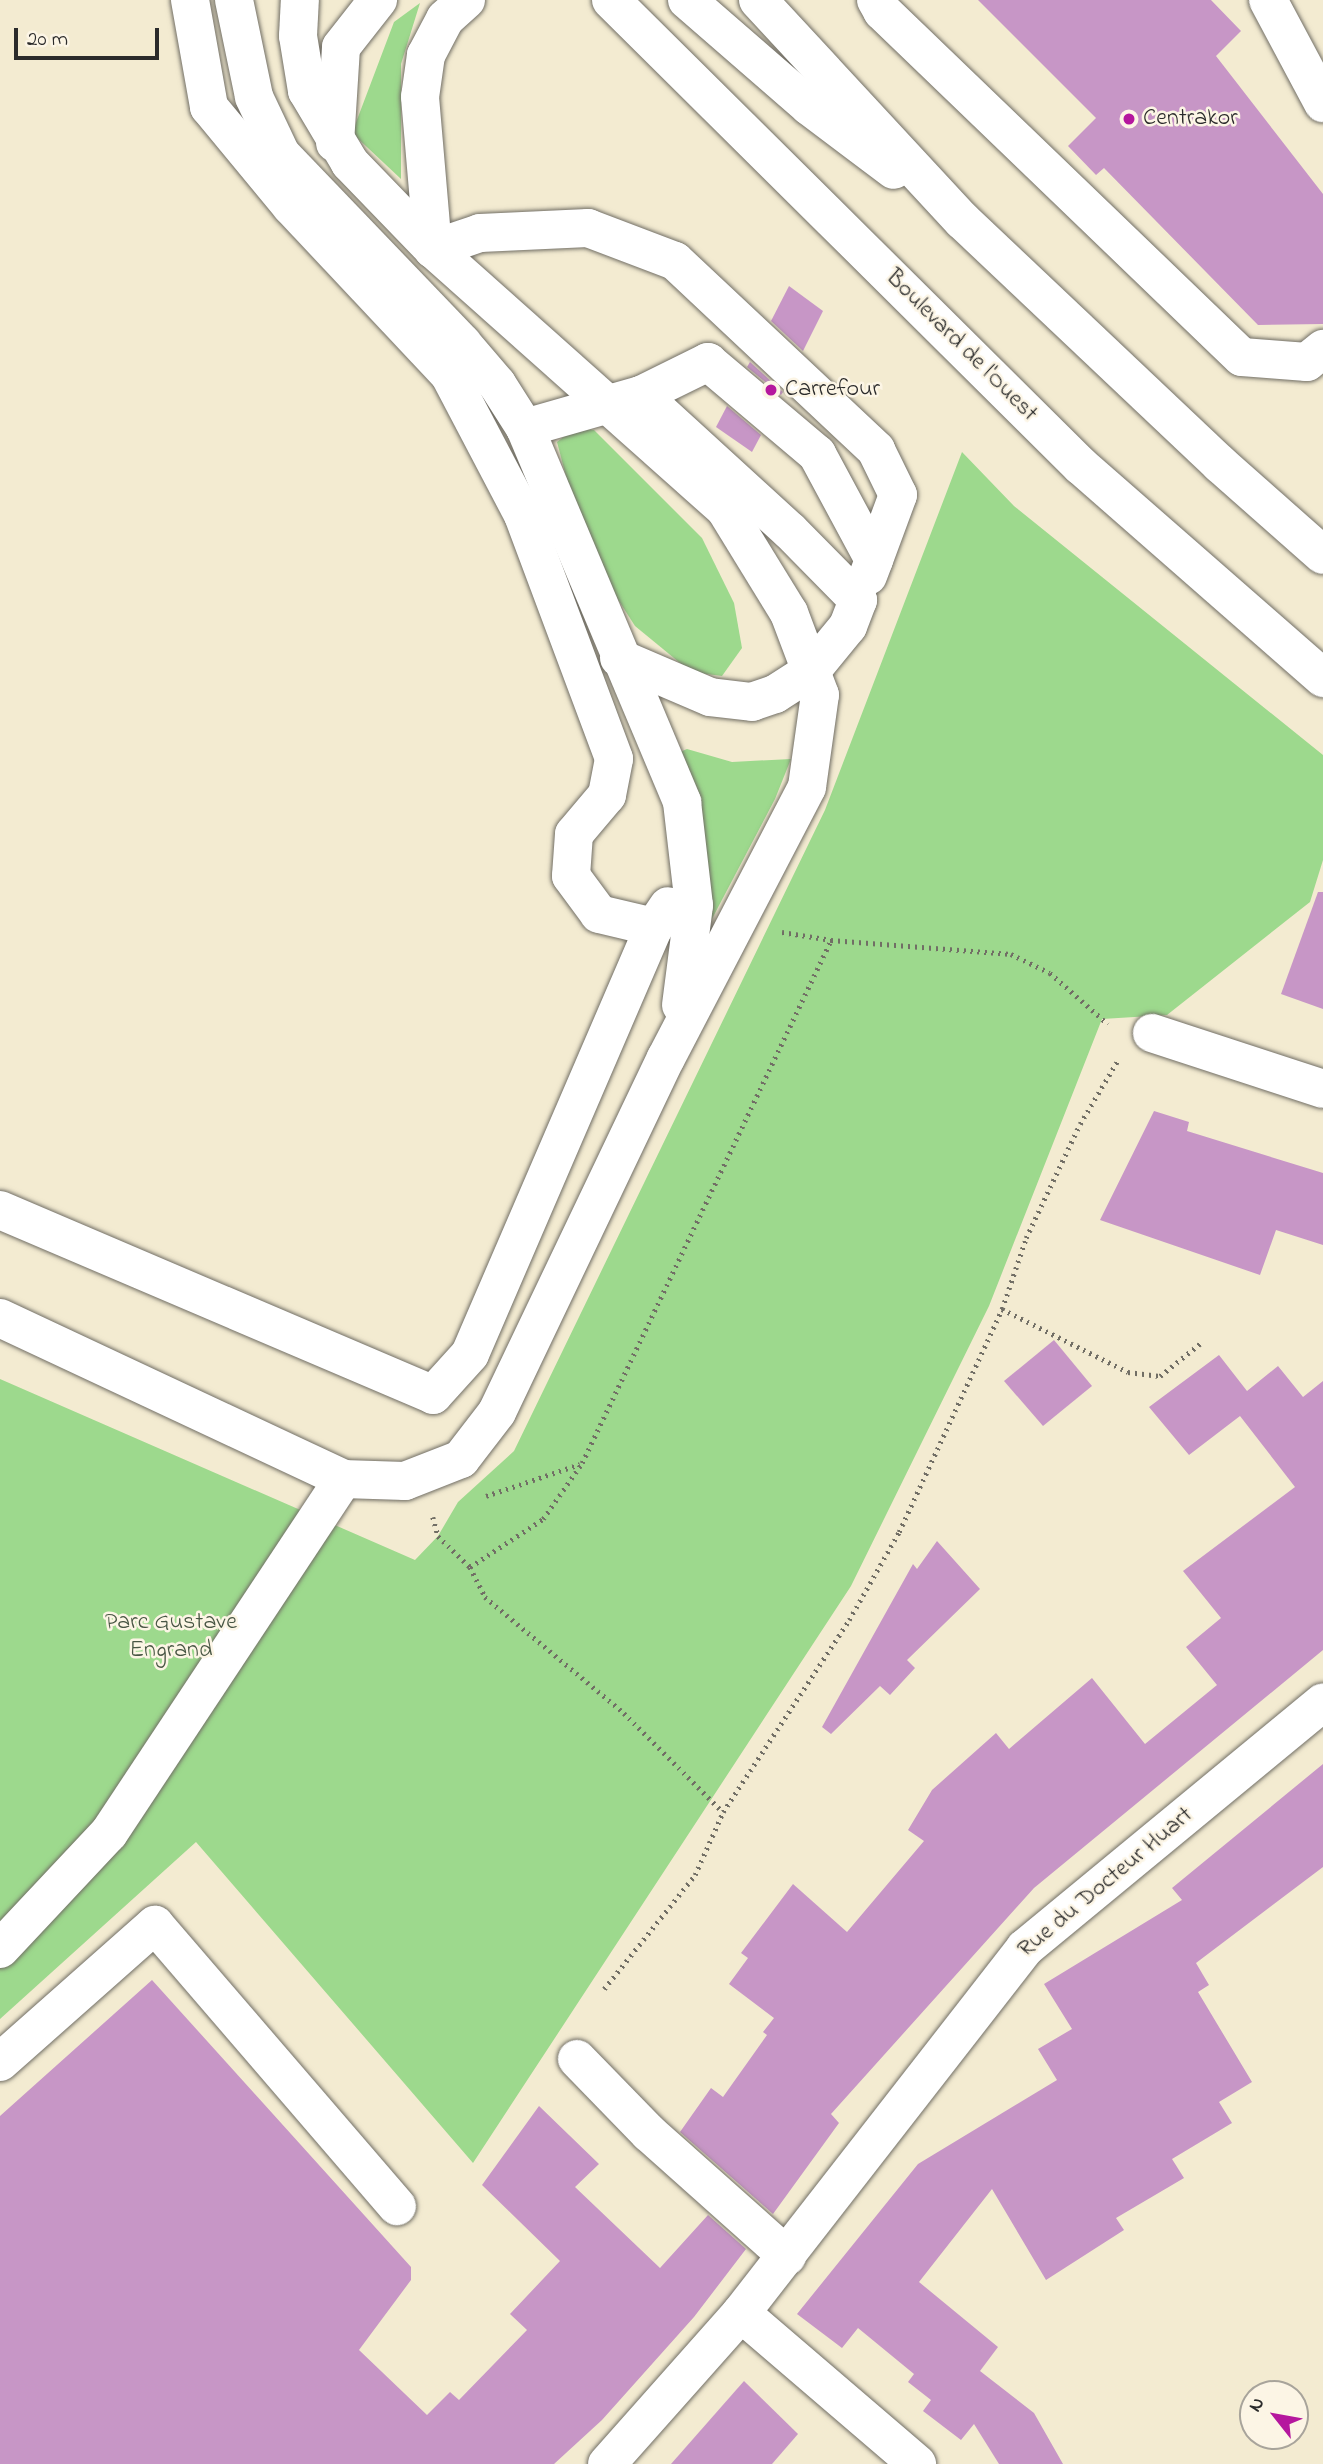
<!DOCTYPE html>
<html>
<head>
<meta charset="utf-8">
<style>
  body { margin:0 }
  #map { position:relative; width:1323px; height:2464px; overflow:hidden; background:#f3ebd1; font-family:"Indie Flower",sans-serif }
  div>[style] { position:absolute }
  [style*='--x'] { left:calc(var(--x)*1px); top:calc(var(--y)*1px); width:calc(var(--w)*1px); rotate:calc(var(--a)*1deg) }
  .green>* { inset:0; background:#9dd98d }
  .building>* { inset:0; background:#c796c6 }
  .path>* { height:4.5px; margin-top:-2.25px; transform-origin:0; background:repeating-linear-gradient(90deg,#716e65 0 2px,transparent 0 7px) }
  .roads { filter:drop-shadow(0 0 2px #716e65) drop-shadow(0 0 2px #716e65) }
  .minor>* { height:38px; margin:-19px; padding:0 19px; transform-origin:19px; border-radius:19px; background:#fff }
  .major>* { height:38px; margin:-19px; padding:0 19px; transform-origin:19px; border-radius:19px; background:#fff }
  .dots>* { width:19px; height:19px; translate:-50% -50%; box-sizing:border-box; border:4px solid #fcf5e5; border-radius:50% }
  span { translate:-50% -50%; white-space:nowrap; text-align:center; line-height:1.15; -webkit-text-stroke:5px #fcf5e5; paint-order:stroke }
  .poi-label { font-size:24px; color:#2b2b2b }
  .left { translate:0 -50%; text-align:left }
  .street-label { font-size:24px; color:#2b2b2b }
  .park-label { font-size:24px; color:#485644 }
  .north { position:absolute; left:1239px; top:2380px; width:70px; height:70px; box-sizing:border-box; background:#fcf5e5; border:2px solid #a8a49b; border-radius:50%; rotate:301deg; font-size:19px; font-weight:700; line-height:28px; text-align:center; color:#2b2b2b }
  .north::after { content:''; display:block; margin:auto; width:24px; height:32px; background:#b5179e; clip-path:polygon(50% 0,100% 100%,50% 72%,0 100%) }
  .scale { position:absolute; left:14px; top:28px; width:145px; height:32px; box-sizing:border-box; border:4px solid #2b2b2b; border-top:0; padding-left:9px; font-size:21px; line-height:24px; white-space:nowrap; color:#2b2b2b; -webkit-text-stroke:5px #fcf5e5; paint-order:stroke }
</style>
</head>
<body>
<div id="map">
  <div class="green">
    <i style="clip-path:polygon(420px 3px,401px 64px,401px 179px,352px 133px,394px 22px)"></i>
    <i style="clip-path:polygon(575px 428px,594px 430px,702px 538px,734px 603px,742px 648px,722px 676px,691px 672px,635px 626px,585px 548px,557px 442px)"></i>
    <i style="clip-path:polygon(962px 452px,1014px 506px,1323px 755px,1323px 860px,1310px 902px,1167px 1015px,1102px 1019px,989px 1306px,851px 1586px,473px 2163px,196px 1842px,0 2019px,0 1379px,415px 1560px,438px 1536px,458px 1502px,514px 1451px,825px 810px)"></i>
    <i style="clip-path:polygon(687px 749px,732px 762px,791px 759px,775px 799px,704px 934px,675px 754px)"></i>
  </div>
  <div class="building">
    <i style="clip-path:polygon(978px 0,1211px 0,1241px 31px,1216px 56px,1323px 194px,1323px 324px,1258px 325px,1104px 168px,1096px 175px,1068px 146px,1096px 118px)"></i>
    <i style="clip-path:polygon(789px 286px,823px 311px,803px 351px,771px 321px)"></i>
    <i style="clip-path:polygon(750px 362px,783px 392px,781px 395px,747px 367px)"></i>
    <i style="clip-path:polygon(727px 406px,761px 435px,752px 452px,716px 427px)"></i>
    <i style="clip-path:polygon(1318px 892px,1323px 892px,1323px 1009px,1281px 994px)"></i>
    <i style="clip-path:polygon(1154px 1111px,1189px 1122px,1187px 1131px,1323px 1173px,1323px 1245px,1276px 1230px,1260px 1275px,1100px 1220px)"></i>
    <i style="clip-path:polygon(1054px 1340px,1092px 1386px,1043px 1426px,1004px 1381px)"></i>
    <i style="clip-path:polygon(1219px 1355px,1247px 1391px,1278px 1366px,1303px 1397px,1323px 1381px,1323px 1650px,1034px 1888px,831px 2114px,839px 2123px,773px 2214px,680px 2132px,711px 2088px,723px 2097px,767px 2035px,763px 2032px,774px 2018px,729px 1984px,748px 1958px,741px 1953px,793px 1884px,847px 1932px,924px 1841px,908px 1830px,932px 1790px,996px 1733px,1009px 1749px,1092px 1678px,1145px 1744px,1217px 1685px,1186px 1647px,1221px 1618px,1183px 1571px,1295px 1487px,1240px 1416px,1189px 1455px,1149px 1407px)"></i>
    <i style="clip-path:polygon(937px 1541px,980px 1589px,907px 1660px,915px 1668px,890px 1695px,880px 1686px,831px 1734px,822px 1727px,913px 1564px,917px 1569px)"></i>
    <i style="clip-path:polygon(1323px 1764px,1323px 1867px,1196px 1963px,1209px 1985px,1198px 1992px,1252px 2082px,1219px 2102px,1232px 2123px,1172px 2159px,1184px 2178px,1116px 2218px,1124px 2230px,1046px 2280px,992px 2189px,919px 2282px,998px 2347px,980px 2371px,1034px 2413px,1063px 2464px,999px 2464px,974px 2424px,961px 2440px,923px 2411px,931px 2400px,908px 2382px,914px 2374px,858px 2328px,842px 2348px,797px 2314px,918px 2164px,1057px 2080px,1038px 2049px,1072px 2029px,1044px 1984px,1182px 1900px,1172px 1888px)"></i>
    <i style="clip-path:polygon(152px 1980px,411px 2267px,411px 2280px,359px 2350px,427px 2415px,450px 2392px,459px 2400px,527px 2330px,510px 2314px,560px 2261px,482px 2185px,539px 2106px,599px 2164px,575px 2187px,660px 2268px,708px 2215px,746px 2249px,694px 2317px,602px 2420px,554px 2464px,0 2464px,0 2116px)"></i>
    <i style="clip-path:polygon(744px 2381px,798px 2434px,772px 2464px,671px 2464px)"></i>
  </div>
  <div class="path">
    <i style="--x:782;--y:932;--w:50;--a:9.3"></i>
    <i style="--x:831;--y:940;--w:181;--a:4.4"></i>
    <i style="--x:1011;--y:954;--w:43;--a:26"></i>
    <i style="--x:1050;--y:973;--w:77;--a:41.3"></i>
    <i style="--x:1002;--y:1309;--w:141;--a:26.6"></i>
    <i style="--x:1128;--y:1372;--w:32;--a:7"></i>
    <i style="--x:1160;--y:1376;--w:54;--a:-39"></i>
    <i style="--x:486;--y:1496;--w:99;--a:-18.8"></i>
    <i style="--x:433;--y:1517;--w:20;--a:75"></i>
    <i style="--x:438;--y:1536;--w:45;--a:44.1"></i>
    <i style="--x:470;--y:1567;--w:34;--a:63"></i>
    <i style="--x:485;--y:1597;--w:181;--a:39.8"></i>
    <i style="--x:624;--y:1713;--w:140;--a:45"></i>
    <i style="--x:470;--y:1567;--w:87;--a:-33.3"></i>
    <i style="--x:543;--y:1519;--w:68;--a:-55.1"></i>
    <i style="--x:582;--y:1463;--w:579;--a:-64.54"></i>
    <i style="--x:604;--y:1989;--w:146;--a:-51.4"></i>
    <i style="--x:695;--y:1875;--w:69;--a:-66"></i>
    <i style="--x:723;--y:1812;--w:230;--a:-56.7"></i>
    <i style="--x:849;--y:1620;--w:101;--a:-60.4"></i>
    <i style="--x:899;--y:1532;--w:246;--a:-65.2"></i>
    <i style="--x:1002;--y:1309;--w:75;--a:-71.3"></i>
    <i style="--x:1026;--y:1238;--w:126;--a:-64.7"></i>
    <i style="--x:1080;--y:1124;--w:74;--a:-59.3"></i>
  </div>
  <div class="roads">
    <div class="minor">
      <i style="--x:190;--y:0;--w:109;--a:79.9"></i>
      <i style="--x:209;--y:107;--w:129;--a:50.4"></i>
      <i style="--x:291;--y:206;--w:231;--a:46.8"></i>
      <i style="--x:449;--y:374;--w:159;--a:62.3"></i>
      <i style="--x:523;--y:515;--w:260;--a:69.5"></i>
      <i style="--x:614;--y:759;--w:37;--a:101"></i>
      <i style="--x:607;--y:795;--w:51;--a:130.2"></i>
      <i style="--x:574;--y:834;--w:42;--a:94.1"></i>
      <i style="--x:571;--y:876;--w:47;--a:53.6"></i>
      <i style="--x:599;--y:914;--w:57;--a:13.3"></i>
      <i style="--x:234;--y:0;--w:99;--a:78.3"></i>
      <i style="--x:254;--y:97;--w:63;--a:64.7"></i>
      <i style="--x:281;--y:154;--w:262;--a:46.2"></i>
      <i style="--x:462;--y:343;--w:54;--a:49.5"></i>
      <i style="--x:497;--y:384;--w:52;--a:57.5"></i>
      <i style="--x:525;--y:428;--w:406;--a:67.2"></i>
      <i style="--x:682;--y:802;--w:104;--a:83.4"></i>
      <i style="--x:694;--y:905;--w:101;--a:97.4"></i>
      <i style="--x:466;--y:0;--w:28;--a:138"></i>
      <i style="--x:445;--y:19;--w:41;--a:117.8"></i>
      <i style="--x:426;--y:55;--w:42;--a:98.1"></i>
      <i style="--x:420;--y:97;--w:153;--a:85.1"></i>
      <i style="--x:433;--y:249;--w:50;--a:-18.8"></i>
      <i style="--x:480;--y:233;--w:108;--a:-2.7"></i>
      <i style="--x:588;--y:228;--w:93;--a:20.8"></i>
      <i style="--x:675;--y:261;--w:276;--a:43.2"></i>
      <i style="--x:876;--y:450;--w:50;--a:63.9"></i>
      <i style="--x:898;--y:495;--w:69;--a:110.3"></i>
      <i style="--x:876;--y:0;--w:13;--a:61"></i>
      <i style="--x:882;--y:11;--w:499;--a:43.9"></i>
      <i style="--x:1242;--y:357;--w:65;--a:4.4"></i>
      <i style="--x:1307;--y:362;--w:21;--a:-39"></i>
      <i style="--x:1268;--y:0;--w:117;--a:61.9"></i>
      <i style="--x:335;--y:143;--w:96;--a:-86.4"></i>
      <i style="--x:341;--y:47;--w:60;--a:-51.8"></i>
      <i style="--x:641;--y:395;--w:75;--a:-26.2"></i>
      <i style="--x:708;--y:362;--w:143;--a:40.2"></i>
      <i style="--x:817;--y:454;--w:120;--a:61.7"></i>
      <i style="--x:874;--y:560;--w:17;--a:111"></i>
      <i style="--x:525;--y:428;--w:121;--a:-15.9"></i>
      <i style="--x:641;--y:395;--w:202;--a:42.4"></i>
      <i style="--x:790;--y:531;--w:97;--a:45.4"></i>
      <i style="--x:858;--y:600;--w:28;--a:111"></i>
      <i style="--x:848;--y:626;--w:58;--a:129.4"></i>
      <i style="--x:811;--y:671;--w:43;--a:147.4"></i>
      <i style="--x:775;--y:694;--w:24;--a:161"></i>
      <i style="--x:752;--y:702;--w:42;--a:-173.2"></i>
      <i style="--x:710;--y:697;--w:99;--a:-156.8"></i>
      <i style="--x:1152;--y:1033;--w:180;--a:18.1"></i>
      <i style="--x:0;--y:1210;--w:471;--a:23.1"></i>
      <i style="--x:433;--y:1395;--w:55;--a:-47.9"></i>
      <i style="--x:470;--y:1354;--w:465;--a:-66.7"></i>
      <i style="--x:654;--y:927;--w:25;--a:-56"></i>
      <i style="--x:0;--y:1318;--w:379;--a:25.1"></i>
      <i style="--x:343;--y:1479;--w:62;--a:1.8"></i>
      <i style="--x:405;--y:1481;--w:60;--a:-21.4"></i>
      <i style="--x:461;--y:1459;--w:59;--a:-52.5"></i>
      <i style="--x:497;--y:1412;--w:392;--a:-64.5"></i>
      <i style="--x:666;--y:1058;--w:305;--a:-62.5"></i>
      <i style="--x:807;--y:787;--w:93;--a:-82"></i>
      <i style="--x:820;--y:695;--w:88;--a:-110.7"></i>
      <i style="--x:789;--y:613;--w:122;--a:-121.6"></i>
      <i style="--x:725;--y:509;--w:391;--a:-138.3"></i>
      <i style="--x:433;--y:249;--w:120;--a:-134"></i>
      <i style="--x:350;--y:163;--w:84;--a:-120.8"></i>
      <i style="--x:307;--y:91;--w:56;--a:-99.3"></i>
      <i style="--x:298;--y:36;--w:36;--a:-87"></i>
      <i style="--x:0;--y:1949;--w:159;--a:-46.8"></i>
      <i style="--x:109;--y:1833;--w:424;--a:-56.5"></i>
      <i style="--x:577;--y:2059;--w:103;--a:45.8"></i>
      <i style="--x:649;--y:2133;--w:185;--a:41.7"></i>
      <i style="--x:0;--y:2062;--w:207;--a:-41.5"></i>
      <i style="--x:155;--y:1925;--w:371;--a:49.3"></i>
      <i style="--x:741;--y:2313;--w:232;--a:40.6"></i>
      <i style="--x:607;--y:2464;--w:202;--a:-48.4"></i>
      <i style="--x:741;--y:2313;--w:462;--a:-52.1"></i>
      <i style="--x:1025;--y:1948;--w:386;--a:-39.5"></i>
    </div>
    <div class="major">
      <i style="--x:611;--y:0;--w:662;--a:44.76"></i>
      <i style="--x:1081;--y:466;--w:322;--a:41.2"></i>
      <i style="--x:687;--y:0;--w:162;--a:41"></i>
      <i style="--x:809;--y:106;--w:106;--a:37"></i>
      <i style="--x:758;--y:0;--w:301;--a:47.2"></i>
      <i style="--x:963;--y:221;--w:354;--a:43.4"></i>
      <i style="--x:1220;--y:464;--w:137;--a:41.5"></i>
    </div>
  </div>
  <div class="dots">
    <i style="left:1129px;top:119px;background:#b5179e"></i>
    <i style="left:771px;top:390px;background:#b5179e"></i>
  </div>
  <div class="poi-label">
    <span class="left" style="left:1143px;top:119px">Centrakor</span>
    <span class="left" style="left:785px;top:390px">Carrefour</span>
  </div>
  <div class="street-label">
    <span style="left:961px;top:346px;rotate:45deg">Boulevard de l'Ouest</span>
    <span style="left:1106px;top:1883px;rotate:-40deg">Rue du Docteur Huart</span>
  </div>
  <div class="park-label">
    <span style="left:171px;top:1637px">Parc Gustave<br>Engrand</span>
  </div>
  <div class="north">N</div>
  <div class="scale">20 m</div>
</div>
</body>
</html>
